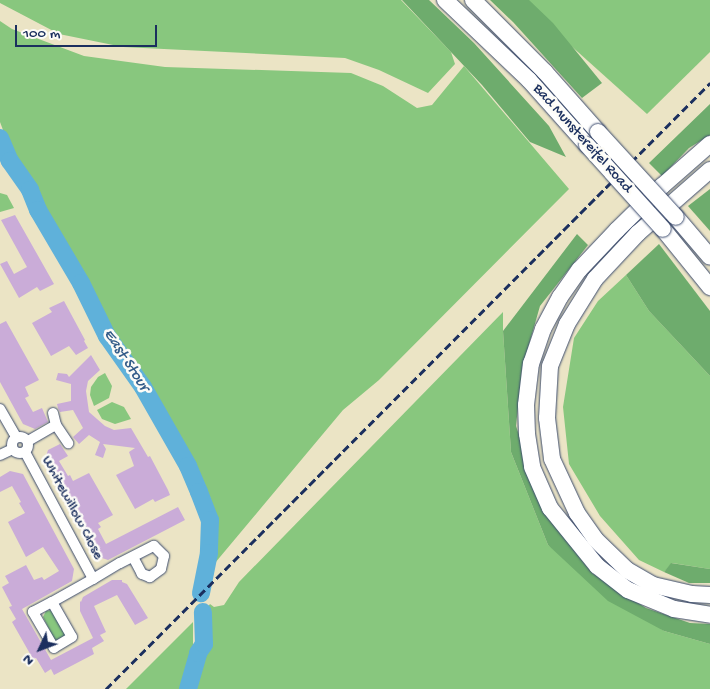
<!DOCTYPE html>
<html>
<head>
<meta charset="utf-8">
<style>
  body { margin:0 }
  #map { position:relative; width:710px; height:689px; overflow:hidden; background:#ebe4c5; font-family:"Gochi Hand",sans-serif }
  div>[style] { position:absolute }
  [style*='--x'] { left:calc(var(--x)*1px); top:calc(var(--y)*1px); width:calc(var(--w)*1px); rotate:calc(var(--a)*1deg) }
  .green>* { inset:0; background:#88c77e }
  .forest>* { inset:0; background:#6eac6d }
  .river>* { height:18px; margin:-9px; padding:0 9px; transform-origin:9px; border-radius:9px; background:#5fb1da }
  .building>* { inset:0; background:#caacd8 }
  .roads { filter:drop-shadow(0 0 1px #3a4a6d) drop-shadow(0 0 1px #3a4a6d) }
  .minor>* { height:10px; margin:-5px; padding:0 5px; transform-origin:5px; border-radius:5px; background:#fff }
  .minor>.ring { margin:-5px; padding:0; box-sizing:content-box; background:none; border:10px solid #fff; border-radius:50% }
  .primary>* { height:16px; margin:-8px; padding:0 8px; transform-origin:8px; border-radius:8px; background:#fff }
  .trunk>* { height:16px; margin:-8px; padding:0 8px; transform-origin:8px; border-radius:8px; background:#fff }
  .rail>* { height:3px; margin-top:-1.5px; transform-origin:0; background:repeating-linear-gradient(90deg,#1b2f5e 0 8px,transparent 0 12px) }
  .bridges { filter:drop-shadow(0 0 1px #3a4a6d) drop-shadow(0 0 1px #3a4a6d) }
  .trunk-bridge>* { height:16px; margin:-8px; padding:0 8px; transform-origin:8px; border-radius:8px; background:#fff }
  span { translate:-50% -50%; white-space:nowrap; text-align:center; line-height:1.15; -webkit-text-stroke:5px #fdfcf7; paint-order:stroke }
  .street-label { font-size:15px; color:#1b2f5e }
  .water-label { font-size:16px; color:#335c89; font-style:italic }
  .north { position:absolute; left:15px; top:624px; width:50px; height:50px; -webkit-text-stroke:4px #fdfcf7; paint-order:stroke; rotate:227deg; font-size:14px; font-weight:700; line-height:20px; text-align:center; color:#1b2f5e }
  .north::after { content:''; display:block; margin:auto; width:18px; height:22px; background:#1b2f5e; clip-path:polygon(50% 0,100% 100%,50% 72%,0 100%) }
  .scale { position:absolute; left:15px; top:25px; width:142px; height:22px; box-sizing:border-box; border:2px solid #1b2f5e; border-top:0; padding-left:6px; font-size:15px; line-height:18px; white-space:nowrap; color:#1b2f5e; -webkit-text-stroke:4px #fdfcf7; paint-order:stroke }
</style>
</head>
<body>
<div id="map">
  <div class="green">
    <i style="clip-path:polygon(0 0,401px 0,451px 52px,455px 64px,428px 93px,379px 70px,345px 58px,123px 47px,59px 34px,0 3px)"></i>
    <i style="clip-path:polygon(520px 0,710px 0,710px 52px,647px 114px)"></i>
    <i style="clip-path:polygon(0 21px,12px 29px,84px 56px,165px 67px,351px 73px,383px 86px,417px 108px,432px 105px,464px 66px,569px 189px,379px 380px,343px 410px,215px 563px,211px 499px,126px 351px,110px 331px,85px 278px,15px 157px,3px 130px,0 122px)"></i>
    <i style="clip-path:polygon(0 193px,7px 195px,14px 208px,0 212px)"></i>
    <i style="clip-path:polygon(626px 275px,649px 311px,710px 376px,710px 569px,672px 563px,664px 572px,639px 560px,600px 516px,569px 464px,563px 407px,574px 338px,598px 301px)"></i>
    <i style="clip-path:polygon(503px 312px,503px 331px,511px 452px,548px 545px,664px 631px,710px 644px,710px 689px,192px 689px,201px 658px,207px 647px,207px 608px,210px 604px,214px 607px,224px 605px,239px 582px)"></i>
    <i style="clip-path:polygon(105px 373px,112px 386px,109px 398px,94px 406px,90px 395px,91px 387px,98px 377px)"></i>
    <i style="clip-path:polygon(112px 402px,124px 407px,131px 419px,115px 424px,102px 419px,97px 410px)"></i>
    <i style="clip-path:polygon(53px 610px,66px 635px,57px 640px,54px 639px,43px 617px,46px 611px)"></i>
    <i style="clip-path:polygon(193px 622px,193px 645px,181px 689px,126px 689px)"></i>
  </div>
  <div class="forest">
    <i style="clip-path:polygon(402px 0,429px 0,474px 43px,549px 126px,566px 157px,530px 142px,482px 85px)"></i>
    <i style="clip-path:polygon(490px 0,529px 0,553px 23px,602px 83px,582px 98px,513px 22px)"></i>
    <i style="clip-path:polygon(710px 104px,710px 135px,689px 148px,662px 176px,649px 163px)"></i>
    <i style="clip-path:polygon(710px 189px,710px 231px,688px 206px)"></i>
    <i style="clip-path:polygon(577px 234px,588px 245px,540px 306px,522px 369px,516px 426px,546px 515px,592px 573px,646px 608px,690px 623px,710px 624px,710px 644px,664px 631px,608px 601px,548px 545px,511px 452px,503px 331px)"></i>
    <i style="clip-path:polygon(659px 244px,710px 311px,710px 376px,649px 311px,626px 275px)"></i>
    <i style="clip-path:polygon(671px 563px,710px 569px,710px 583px,689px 583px,664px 572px)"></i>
  </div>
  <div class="river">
    <i style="--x:0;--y:138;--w:25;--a:67"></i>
    <i style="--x:10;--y:161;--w:35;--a:55"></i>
    <i style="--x:30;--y:190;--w:22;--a:68"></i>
    <i style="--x:38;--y:210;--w:85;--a:59.5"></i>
    <i style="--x:81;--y:283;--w:59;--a:63.9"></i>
    <i style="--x:107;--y:336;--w:62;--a:54.8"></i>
    <i style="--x:143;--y:387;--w:91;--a:60.3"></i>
    <i style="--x:188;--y:466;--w:28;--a:67"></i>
    <i style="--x:199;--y:492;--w:30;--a:69"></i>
    <i style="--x:210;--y:520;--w:33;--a:92"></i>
    <i style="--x:209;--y:553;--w:41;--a:101.3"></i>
    <i style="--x:188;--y:689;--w:37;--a:-74"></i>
    <i style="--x:198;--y:653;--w:11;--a:-56"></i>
    <i style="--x:204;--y:644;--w:32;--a:-92"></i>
  </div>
  <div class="building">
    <i style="clip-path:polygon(15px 215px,54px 284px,40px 291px,37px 287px,19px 298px,0 264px,7px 261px,14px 274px,27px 267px,1px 220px)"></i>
    <i style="clip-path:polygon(64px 301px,85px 340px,84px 341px,88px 348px,76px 355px,69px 346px,51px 356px,32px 323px,52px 312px,49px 308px)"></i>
    <i style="clip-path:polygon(6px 321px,39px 380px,25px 387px,29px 396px,25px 398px,33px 412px,42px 408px,48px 422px,35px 429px,23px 424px,0 382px,0 324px)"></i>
    <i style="clip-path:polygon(91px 355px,100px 370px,88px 381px,86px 391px,89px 412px,105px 426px,114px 430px,131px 428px,148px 457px,150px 456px,168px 490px,170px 495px,155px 502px,153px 499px,135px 509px,116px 475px,134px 466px,129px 452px,135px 448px,103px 444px,106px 449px,103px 458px,95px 455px,100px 442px,89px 435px,79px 444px,73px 437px,83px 428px,73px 410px,60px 412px,58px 408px,57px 404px,71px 401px,71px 384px,56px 380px,58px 373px,67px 374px,69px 377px)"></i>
    <i style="clip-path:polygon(60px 444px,68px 456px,59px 461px,68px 476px,70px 475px,73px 481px,89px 473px,113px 515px,98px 523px,101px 527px,98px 529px,106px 544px,178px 507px,185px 520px,108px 560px,96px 556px,44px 462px,48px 450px)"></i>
    <i style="clip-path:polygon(10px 471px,23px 474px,74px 569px,72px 581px,22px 609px,51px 660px,93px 638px,80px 611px,80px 601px,81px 602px,83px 597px,112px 580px,122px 580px,122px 582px,127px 584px,148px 618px,135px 625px,117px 595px,94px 606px,106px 632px,100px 635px,104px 641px,92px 648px,94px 654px,54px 675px,51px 669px,45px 673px,36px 658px,33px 659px,12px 622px,16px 619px,9px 607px,12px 606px,2px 587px,9px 583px,5px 576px,26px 565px,34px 580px,42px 577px,44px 580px,59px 571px,43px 547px,26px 557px,8px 522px,25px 513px,19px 503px,21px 502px,12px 486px,0 492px,0 477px)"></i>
  </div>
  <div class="roads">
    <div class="minor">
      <i style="--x:0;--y:409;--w:32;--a:60"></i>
      <i style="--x:53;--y:413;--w:12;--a:76"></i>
      <i style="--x:56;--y:425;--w:22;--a:56"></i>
      <i class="ring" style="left:12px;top:437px;width:6px;height:6px"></i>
      <i style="--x:28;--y:441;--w:32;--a:-30"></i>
      <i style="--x:25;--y:452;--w:144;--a:61.8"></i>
      <i style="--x:0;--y:455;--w:14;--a:-25"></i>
      <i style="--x:52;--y:602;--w:40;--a:60.3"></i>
      <i style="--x:72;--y:637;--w:21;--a:149"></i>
      <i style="--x:54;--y:648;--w:42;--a:-120.3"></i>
      <i style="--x:33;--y:612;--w:21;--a:-28"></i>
      <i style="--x:52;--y:602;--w:47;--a:-29.3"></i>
      <i style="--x:93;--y:579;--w:31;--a:-31"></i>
      <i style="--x:120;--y:563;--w:38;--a:-27"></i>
      <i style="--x:154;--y:546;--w:14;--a:45"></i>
      <i style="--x:164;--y:556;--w:13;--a:103"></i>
      <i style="--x:161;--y:569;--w:14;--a:144"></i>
      <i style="--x:150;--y:577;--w:9;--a:-159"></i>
      <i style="--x:142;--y:574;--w:19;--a:-118"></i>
    </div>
    <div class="primary">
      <i style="--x:710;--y:144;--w:64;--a:138.8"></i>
      <i style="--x:662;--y:186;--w:63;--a:135.6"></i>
      <i style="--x:617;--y:230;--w:55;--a:133.5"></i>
      <i style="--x:579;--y:270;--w:33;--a:125"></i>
      <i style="--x:560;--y:297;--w:36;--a:118"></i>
      <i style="--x:543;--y:329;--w:36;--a:109"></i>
      <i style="--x:531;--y:363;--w:42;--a:96.8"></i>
      <i style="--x:526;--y:405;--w:29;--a:88"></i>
      <i style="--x:527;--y:434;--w:33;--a:81"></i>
      <i style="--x:532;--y:467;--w:45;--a:66.3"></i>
      <i style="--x:550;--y:508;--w:75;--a:51"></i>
      <i style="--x:597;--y:566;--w:39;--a:38"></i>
      <i style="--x:628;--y:590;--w:50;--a:22.4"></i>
      <i style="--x:674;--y:609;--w:36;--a:9"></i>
    </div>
    <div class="trunk">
      <i style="--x:445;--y:0;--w:116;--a:43.6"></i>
      <i style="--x:529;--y:80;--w:87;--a:48.3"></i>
      <i style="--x:473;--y:0;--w:102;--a:45"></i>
      <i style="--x:545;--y:72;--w:80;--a:48.5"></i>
      <i style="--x:710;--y:170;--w:96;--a:138.8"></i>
      <i style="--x:638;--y:233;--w:63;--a:133.1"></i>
      <i style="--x:595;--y:279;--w:53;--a:121.9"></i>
      <i style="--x:567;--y:324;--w:45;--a:112"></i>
      <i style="--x:550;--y:366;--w:52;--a:93.3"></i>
      <i style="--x:547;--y:418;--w:41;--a:83"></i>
      <i style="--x:552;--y:459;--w:60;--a:65.2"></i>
      <i style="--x:577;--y:513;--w:32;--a:55"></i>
      <i style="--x:595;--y:539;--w:45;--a:44.1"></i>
      <i style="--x:627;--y:570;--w:30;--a:30"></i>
      <i style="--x:653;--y:585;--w:40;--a:13"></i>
      <i style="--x:692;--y:594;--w:18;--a:3"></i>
      <i style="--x:676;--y:217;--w:52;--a:49.6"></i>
      <i style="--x:663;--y:229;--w:75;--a:51"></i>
    </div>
  </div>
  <div class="rail">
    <i style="--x:106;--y:689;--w:856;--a:-45.09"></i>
  </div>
  <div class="bridges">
    <div class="trunk-bridge">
      <i style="--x:598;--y:132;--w:115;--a:47.5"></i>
      <i style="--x:587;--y:145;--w:113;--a:47.9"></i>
    </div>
  </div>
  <div class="street-label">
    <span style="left:582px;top:139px;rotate:48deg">Bad Munstereifel Road</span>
    <span style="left:72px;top:508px;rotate:62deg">Whitewillow Close</span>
  </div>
  <div class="water-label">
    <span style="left:125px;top:361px;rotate:57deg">East Stour</span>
  </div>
  <div class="north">N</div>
  <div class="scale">100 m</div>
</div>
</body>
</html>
